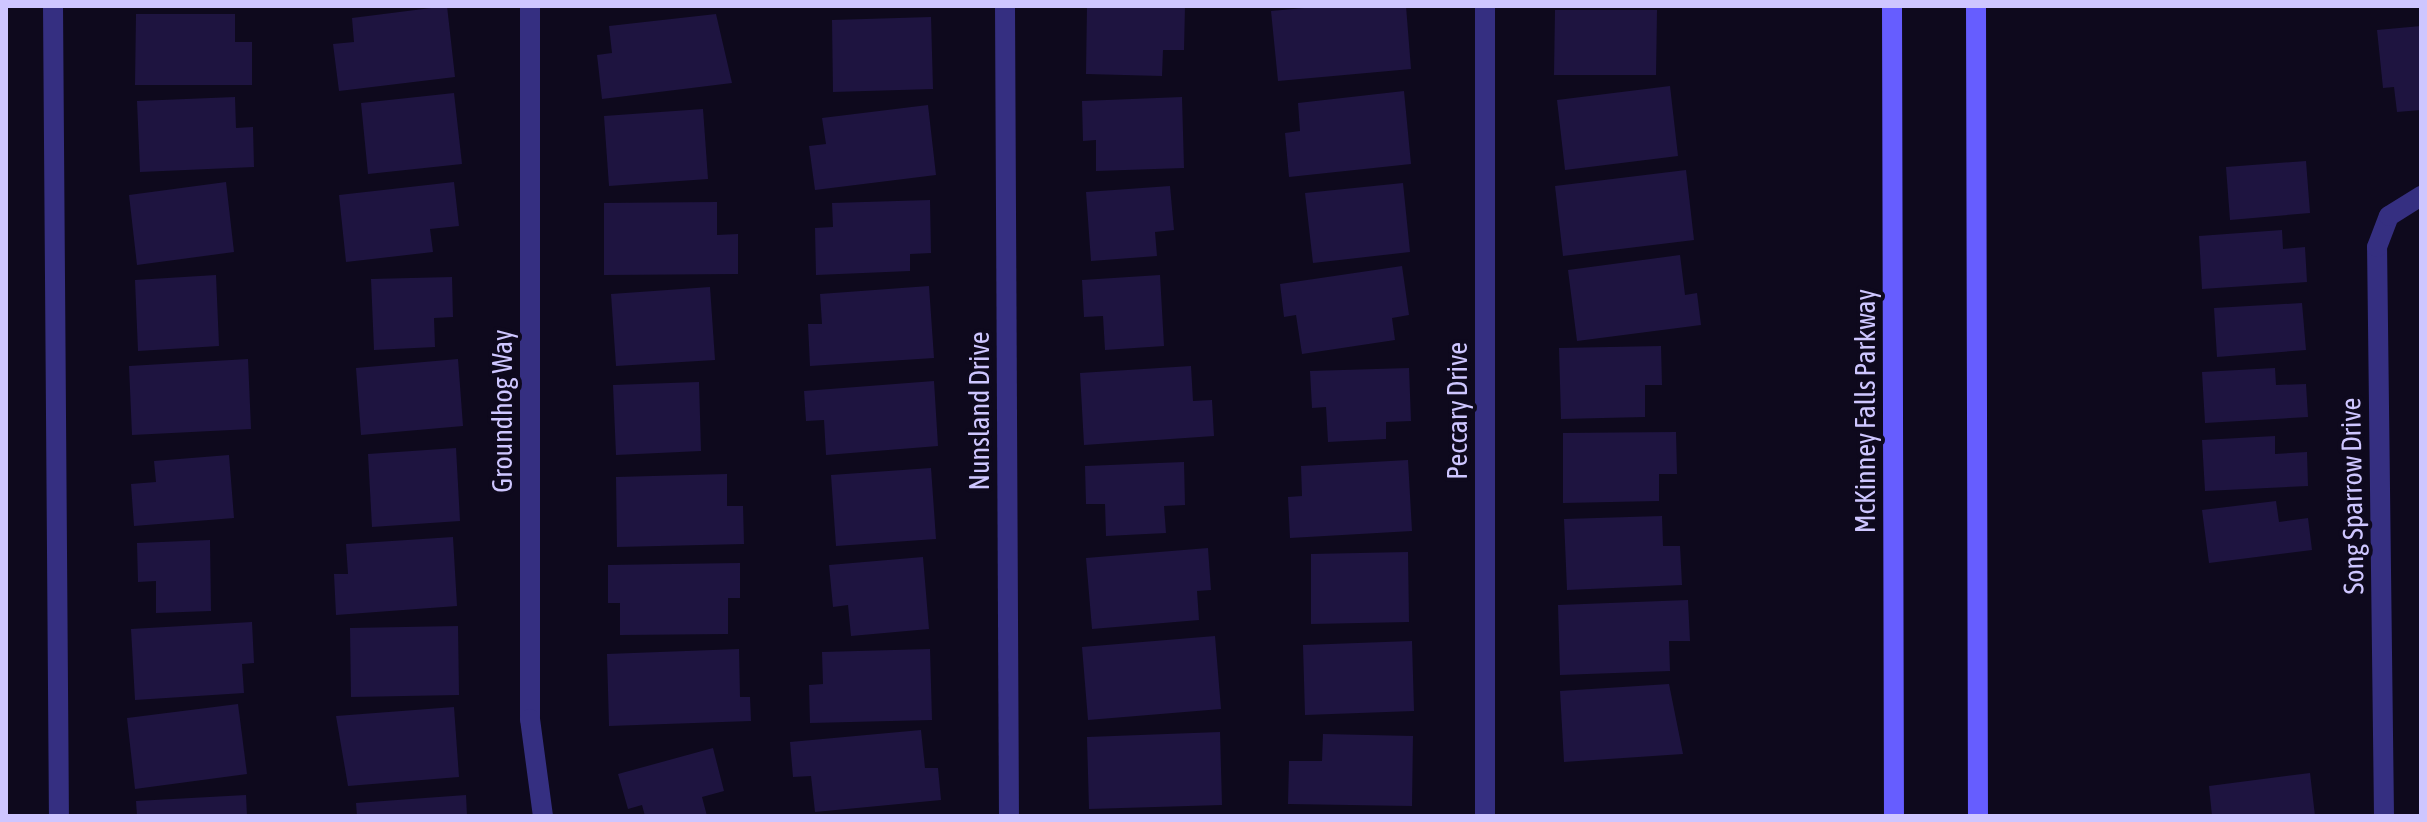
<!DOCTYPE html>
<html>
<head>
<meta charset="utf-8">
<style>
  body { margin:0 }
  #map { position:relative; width:2427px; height:822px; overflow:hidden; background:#0e091d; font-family:"Asap Condensed",sans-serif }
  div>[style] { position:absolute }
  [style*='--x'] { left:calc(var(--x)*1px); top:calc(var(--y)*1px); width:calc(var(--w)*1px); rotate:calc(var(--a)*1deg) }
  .building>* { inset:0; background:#1e1440 }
  .street>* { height:20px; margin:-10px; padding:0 10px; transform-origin:10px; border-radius:10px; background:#352f81 }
  .secondary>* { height:20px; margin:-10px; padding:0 10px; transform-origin:10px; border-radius:10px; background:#665dff }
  span { translate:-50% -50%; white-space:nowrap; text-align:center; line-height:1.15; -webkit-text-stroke:8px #0e091d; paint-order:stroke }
  .street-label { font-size:28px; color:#cec6ff }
  .frame { position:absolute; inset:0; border:8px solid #cec6ff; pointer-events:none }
</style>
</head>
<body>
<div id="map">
  <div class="building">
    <i style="clip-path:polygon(447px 6px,455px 77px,339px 91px,333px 44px,354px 42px,352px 18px)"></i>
    <i style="clip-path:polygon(1087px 6px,1185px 6px,1184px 50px,1163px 50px,1162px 76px,1086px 74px)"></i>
    <i style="clip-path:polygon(1326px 6px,1406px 6px,1411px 69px,1278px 81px,1271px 11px)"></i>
    <i style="clip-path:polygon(1555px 10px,1657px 10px,1656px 75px,1554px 75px)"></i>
    <i style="clip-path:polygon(136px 14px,235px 14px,235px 42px,252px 42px,252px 85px,135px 85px)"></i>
    <i style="clip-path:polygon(716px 14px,732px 83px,602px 99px,597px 55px,612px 53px,609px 26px)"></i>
    <i style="clip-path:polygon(931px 17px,933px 89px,833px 92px,832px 20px)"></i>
    <i style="clip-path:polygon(2421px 26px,2421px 110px,2397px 112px,2394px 87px,2383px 88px,2377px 30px)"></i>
    <i style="clip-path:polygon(1670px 86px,1678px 156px,1565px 170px,1557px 100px)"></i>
    <i style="clip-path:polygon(1404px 91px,1411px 164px,1289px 177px,1285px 133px,1300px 131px,1298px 103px)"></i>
    <i style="clip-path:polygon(454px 93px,462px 164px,368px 174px,361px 103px)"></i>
    <i style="clip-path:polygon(235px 97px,236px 128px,253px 127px,254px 167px,140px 172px,137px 101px)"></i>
    <i style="clip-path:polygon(1182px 97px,1184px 168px,1096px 171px,1096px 140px,1083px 141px,1082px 101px)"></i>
    <i style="clip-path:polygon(928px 105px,936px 175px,815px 190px,809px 146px,826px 144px,822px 118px)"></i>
    <i style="clip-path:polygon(703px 109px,708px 179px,609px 186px,604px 116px)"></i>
    <i style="clip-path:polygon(2306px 161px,2310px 213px,2230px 220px,2226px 167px)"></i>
    <i style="clip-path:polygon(1686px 170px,1694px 240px,1563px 256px,1555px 186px)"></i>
    <i style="clip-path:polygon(226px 182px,234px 252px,137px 265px,129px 195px)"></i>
    <i style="clip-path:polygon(454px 182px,459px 226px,430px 229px,433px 252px,346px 262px,339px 195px)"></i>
    <i style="clip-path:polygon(1403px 183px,1410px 252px,1313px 263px,1305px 193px)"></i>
    <i style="clip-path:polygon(1170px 186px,1174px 230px,1155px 232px,1157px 256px,1091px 261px,1086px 192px)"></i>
    <i style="clip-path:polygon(930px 200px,931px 253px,910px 254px,910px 271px,816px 275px,815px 228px,833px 227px,832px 203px)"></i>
    <i style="clip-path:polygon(717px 202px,717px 235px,738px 234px,738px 274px,604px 275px,604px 203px)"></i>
    <i style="clip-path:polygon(2282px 230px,2283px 249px,2305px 247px,2307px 282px,2202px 289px,2199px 236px)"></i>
    <i style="clip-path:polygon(1680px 255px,1685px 295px,1697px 293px,1701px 325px,1577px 341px,1568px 270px)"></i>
    <i style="clip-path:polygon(1402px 266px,1409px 315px,1392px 318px,1395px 340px,1302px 354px,1296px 315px,1284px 317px,1280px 284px)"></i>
    <i style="clip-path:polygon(216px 275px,219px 346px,138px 351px,135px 280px)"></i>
    <i style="clip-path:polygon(1160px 275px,1164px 346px,1105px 350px,1103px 316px,1084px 317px,1082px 280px)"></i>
    <i style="clip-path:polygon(452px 277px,453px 317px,434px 318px,435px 347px,374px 350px,371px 279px)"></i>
    <i style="clip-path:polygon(929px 286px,934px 358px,810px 366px,808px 324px,822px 324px,820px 294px)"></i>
    <i style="clip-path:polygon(710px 287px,715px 360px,616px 366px,611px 294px)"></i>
    <i style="clip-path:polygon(2302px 303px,2306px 350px,2217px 357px,2214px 308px)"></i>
    <i style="clip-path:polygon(1661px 346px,1662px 385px,1645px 385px,1645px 417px,1561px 419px,1559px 348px)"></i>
    <i style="clip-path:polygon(248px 359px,251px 429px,132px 435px,129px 366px)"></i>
    <i style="clip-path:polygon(458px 359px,463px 426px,361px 435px,356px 368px)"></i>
    <i style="clip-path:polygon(1191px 366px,1193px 401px,1212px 400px,1214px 436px,1084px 445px,1080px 373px)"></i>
    <i style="clip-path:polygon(1409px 368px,1411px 421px,1386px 422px,1386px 439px,1328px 442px,1326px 407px,1312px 408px,1310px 371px)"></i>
    <i style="clip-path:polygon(2275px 368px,2276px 385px,2306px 384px,2308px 417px,2205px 423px,2202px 372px)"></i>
    <i style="clip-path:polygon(934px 381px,938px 446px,826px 455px,824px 420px,806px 421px,804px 391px)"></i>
    <i style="clip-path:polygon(699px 382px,701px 451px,616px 455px,613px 385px)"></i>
    <i style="clip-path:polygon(1676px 432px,1677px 474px,1659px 474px,1659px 501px,1563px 503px,1563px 433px)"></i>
    <i style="clip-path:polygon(2275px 436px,2275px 454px,2307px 452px,2308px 486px,2205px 491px,2202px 440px)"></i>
    <i style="clip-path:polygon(456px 448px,460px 521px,372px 527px,368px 454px)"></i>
    <i style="clip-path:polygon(229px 455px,234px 518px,134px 526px,131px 484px,156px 482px,154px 461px)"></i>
    <i style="clip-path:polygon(1408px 460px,1412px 531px,1290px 538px,1288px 497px,1302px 496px,1301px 466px)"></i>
    <i style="clip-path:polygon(1184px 462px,1185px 505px,1164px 506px,1166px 533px,1106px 536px,1105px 504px,1086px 504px,1085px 466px)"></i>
    <i style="clip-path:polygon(931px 468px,936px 539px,836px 546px,831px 475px)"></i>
    <i style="clip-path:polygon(727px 474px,727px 506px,743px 506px,744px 544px,617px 547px,616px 477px)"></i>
    <i style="clip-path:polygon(2276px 501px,2279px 522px,2308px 518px,2312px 550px,2209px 563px,2202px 510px)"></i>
    <i style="clip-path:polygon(1662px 516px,1663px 546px,1680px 546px,1682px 585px,1567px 590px,1564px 519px)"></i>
    <i style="clip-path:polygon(453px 537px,457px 606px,336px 615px,334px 574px,348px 574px,346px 544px)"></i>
    <i style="clip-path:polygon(210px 540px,211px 611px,156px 613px,156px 581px,138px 582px,137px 543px)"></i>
    <i style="clip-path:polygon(1208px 548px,1211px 590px,1197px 591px,1199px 620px,1092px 629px,1086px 558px)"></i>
    <i style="clip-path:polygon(1408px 552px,1409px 622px,1311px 624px,1311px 554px)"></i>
    <i style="clip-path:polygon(923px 557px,929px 629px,851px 636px,848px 605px,833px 607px,829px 565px)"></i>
    <i style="clip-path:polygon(740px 563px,740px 598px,728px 598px,728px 634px,620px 635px,620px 603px,608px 603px,608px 565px)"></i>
    <i style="clip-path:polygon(1688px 600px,1690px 641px,1669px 641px,1670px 671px,1560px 675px,1558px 605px)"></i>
    <i style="clip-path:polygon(252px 622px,254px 663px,242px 664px,244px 693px,135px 700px,131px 629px)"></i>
    <i style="clip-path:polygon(458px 626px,459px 695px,351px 697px,350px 628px)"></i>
    <i style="clip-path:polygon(1215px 636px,1221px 709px,1088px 720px,1082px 647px)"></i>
    <i style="clip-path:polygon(1412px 641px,1414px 711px,1305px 715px,1303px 645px)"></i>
    <i style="clip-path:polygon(739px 649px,740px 697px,750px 697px,751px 721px,609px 726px,607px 654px)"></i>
    <i style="clip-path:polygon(930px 649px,932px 720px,810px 723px,809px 685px,823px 684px,822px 652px)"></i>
    <i style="clip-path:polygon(1669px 684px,1683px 754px,1564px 762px,1560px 691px)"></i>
    <i style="clip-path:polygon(238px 704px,247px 774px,135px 789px,127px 718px)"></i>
    <i style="clip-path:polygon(454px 707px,459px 777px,348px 786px,336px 716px)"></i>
    <i style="clip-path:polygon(921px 730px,925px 768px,938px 768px,941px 800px,815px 812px,811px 776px,793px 777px,790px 742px)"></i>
    <i style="clip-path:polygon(1220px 732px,1222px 805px,1089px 809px,1087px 737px)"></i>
    <i style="clip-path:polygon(1323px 734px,1413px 736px,1412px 806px,1288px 804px,1289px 761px,1322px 761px)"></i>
    <i style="clip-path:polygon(713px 748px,724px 791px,702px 797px,707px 816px,645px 816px,642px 805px,628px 809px,618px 774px)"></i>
    <i style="clip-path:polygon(2310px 773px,2315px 816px,2212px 816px,2209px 786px)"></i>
    <i style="clip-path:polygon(246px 795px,247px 816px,137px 816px,136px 801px)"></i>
    <i style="clip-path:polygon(466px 795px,467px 816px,357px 816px,356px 803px)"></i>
  </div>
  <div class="street">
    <i style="--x:53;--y:6;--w:810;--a:89.58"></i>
    <i style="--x:530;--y:6;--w:713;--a:90"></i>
    <i style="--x:530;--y:719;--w:98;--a:82.4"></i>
    <i style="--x:1005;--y:6;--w:810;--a:89.72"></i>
    <i style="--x:1485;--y:6;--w:810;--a:90"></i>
    <i style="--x:2384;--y:816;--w:569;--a:-90.7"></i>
    <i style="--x:2377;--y:247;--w:33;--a:-69"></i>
    <i style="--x:2389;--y:216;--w:38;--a:-32"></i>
  </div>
  <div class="secondary">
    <i style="--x:1892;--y:6;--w:810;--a:89.86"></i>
    <i style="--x:1976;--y:6;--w:810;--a:89.86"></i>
  </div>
  <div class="street-label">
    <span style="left:502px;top:411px;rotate:-90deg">Groundhog Way</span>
    <span style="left:979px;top:411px;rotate:-90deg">Nunsland Drive</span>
    <span style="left:1457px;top:411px;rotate:-90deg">Peccary Drive</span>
    <span style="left:1865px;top:411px;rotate:-90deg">McKinney Falls Parkway</span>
    <span style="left:2352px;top:496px;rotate:-91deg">Song Sparrow Drive</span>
  </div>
  <div class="frame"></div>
</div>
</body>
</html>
